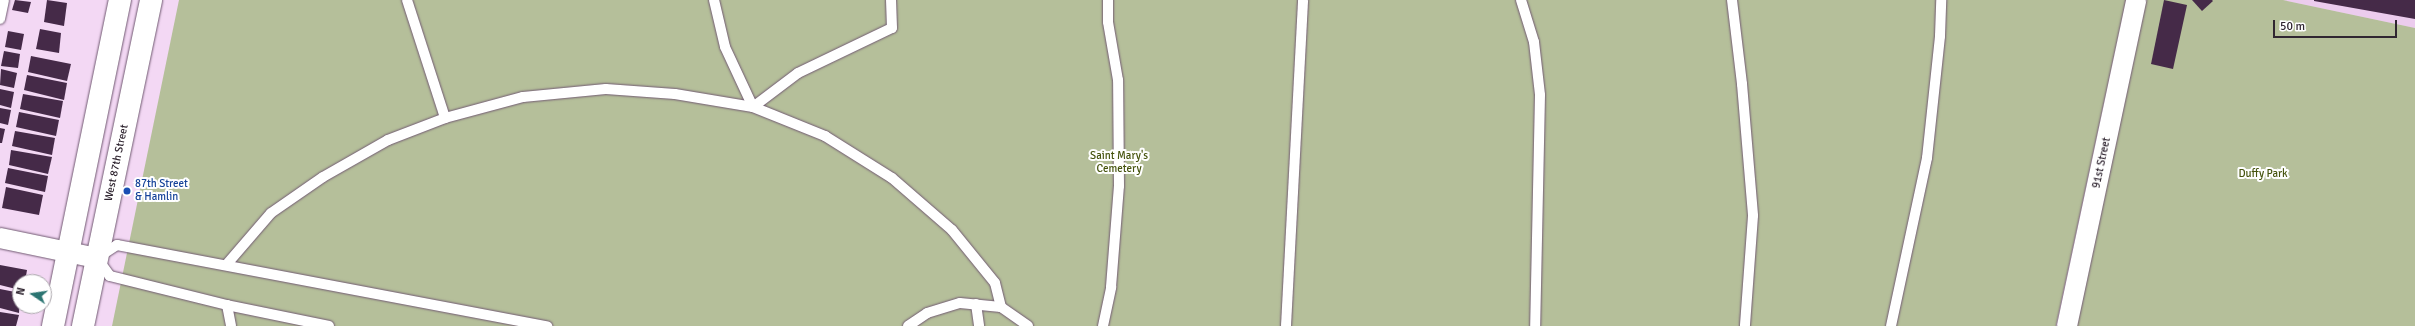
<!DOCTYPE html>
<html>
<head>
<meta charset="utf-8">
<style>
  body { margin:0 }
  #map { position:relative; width:2415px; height:326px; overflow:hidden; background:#f3d8f4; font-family:Signika,sans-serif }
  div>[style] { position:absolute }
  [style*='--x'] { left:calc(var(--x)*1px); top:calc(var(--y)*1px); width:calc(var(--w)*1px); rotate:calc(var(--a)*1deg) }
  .built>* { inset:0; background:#ecccee }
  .green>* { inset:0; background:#b5bf9a }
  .building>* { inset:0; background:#452a48 }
  .roads { filter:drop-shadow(0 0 1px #715a72) drop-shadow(0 0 1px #715a72) }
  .lane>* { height:10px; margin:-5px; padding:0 5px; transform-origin:5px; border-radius:5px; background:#fff }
  .street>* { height:20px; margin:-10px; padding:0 10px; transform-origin:10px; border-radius:10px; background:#fff }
  .secondary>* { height:22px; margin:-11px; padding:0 11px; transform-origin:11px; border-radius:11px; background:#fff }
  .dots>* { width:11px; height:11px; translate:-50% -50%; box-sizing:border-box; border:2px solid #fff; border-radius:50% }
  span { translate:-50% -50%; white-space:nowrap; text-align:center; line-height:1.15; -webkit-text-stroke:4px #fff; paint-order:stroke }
  .park-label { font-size:11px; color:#46540e }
  .street-label { font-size:11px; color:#302631 }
  .transit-label { font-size:11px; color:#164399 }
  .left { translate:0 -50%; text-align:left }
  .north { position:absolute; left:12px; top:274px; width:40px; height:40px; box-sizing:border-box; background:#fff; border:1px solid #aca8ad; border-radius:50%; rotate:283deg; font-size:11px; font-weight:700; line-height:16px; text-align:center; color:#302631 }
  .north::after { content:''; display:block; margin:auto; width:14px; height:18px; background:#2b7572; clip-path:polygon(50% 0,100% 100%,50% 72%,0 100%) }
  .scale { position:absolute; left:2273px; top:20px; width:124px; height:18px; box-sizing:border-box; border:2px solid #302631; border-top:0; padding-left:5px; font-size:12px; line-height:14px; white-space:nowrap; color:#302631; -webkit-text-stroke:3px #fff; paint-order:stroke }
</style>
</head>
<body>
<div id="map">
  <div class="built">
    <i style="clip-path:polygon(2283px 0,2415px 0,2415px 28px)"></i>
  </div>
  <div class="green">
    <i style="clip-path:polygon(179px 0,2126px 0,2056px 326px,112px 326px)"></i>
    <i style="clip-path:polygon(2145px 0,2283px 0,2415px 28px,2415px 326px,2076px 326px)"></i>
  </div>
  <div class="building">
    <i style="clip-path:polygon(15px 0,31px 2px,28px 13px,12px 10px)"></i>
    <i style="clip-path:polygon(47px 0,67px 3px,64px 26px,44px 22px)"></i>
    <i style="clip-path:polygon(2164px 0,2187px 5px,2173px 69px,2151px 64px)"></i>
    <i style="clip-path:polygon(2192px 0,2212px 0,2213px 1px,2202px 11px)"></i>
    <i style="clip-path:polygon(2314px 0,2415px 0,2415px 19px,2314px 1px)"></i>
    <i style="clip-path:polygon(40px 29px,61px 33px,59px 53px,36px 49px)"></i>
    <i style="clip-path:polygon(8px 31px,24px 34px,21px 50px,5px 47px)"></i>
    <i style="clip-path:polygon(4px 51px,20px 54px,18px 68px,1px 66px)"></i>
    <i style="clip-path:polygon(31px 56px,71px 64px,67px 81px,28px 72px)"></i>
    <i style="clip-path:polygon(1px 69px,17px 73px,14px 88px,0 85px)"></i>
    <i style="clip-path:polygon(27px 75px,67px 83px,64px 100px,24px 90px)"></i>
    <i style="clip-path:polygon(0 89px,14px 92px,11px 108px,0 105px)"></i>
    <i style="clip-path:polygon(23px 94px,63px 101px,60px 118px,20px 109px)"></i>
    <i style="clip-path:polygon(0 108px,11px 110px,8px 125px,0 123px)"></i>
    <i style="clip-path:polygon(19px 112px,59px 120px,56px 136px,16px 127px)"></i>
    <i style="clip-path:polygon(0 128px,5px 129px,2px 143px,0 143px)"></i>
    <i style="clip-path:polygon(15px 131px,55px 138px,52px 155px,12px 146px)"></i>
    <i style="clip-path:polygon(11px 150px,52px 157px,48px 174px,9px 165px)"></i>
    <i style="clip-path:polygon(8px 168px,48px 176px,45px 192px,5px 183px)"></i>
    <i style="clip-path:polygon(6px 187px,43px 195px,39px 215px,2px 208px)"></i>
    <i style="clip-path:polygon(0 265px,27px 270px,25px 282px,20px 282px,20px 290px,0 285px)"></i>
    <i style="clip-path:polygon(0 289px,20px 293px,19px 313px,0 308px)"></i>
    <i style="clip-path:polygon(0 312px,19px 315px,16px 326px,0 326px)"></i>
  </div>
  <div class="roads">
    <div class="lane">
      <i style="--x:407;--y:0;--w:124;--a:72.1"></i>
      <i style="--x:714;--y:0;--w:48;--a:76.8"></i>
      <i style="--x:725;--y:47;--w:66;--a:65"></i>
      <i style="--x:753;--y:107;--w:56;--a:-37.1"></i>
      <i style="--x:798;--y:73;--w:104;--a:-25.6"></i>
      <i style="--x:892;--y:28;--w:28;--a:-92"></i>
      <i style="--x:1521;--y:0;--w:44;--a:72.8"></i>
      <i style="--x:1534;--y:42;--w:53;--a:83.5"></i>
      <i style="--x:1540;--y:95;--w:231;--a:91.2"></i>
      <i style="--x:1732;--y:0;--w:85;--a:83.2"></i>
      <i style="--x:1742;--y:84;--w:132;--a:85.2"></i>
      <i style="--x:1753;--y:216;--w:110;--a:94.2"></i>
      <i style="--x:0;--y:19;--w:19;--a:-78"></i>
      <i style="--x:227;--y:264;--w:67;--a:-49.2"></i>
      <i style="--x:271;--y:213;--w:63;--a:-34.7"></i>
      <i style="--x:323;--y:177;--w:75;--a:-29.6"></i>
      <i style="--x:388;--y:140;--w:61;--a:-21.1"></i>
      <i style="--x:445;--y:118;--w:81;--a:-15.1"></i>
      <i style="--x:523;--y:97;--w:83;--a:-5.5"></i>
      <i style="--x:606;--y:89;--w:69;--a:4.1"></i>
      <i style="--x:675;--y:94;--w:79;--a:9.5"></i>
      <i style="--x:753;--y:107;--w:78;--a:21.9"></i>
      <i style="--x:825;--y:136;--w:79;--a:32.1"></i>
      <i style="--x:892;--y:178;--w:79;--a:40.9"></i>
      <i style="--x:952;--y:230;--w:68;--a:50.9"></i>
      <i style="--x:995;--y:283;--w:25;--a:76"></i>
      <i style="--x:976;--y:304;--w:22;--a:82"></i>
      <i style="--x:227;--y:305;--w:21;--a:79"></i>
      <i style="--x:329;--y:326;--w:104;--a:-168.4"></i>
      <i style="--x:227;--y:305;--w:121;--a:-166.1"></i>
      <i style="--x:110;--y:276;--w:22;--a:-126"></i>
      <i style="--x:97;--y:258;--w:24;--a:-33"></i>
      <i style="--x:117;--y:245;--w:438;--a:10.7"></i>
      <i style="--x:908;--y:326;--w:23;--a:-34"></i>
      <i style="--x:927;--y:313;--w:34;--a:-17"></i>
      <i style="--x:960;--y:303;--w:41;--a:5.6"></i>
      <i style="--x:1001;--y:307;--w:33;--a:35"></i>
      <i style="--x:1103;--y:326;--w:40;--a:-78"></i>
      <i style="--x:1111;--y:287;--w:101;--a:-85.5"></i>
      <i style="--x:1119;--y:186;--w:106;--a:-90.5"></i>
      <i style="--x:1118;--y:80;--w:59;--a:-99.8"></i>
      <i style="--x:1108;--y:22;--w:22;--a:-90"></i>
      <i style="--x:1286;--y:326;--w:326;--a:-87"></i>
      <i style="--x:1891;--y:326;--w:172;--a:-77.9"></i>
      <i style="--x:1927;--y:158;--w:123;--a:-83.9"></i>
      <i style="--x:1940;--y:36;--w:36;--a:-88"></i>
    </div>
    <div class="street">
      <i style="--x:0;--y:238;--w:99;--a:11.7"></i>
      <i style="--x:2067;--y:326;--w:333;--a:-78"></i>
    </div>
    <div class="secondary">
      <i style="--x:53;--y:326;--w:333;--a:-78.4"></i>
      <i style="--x:83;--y:326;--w:333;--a:-78.2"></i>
    </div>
  </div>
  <div class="dots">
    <i style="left:127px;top:191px;background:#1a4fb4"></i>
  </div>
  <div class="park-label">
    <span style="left:1119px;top:163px">Saint Mary's<br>Cemetery</span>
    <span style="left:2263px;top:174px">Duffy Park</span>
  </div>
  <div class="street-label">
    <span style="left:117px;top:163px;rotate:-78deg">West 87th Street</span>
    <span style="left:2102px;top:163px;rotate:-78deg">91st Street</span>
  </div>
  <div class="transit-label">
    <span class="left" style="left:135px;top:191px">87th Street<br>&amp; Hamlin</span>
  </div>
  <div class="north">N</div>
  <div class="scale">50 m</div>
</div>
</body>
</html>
